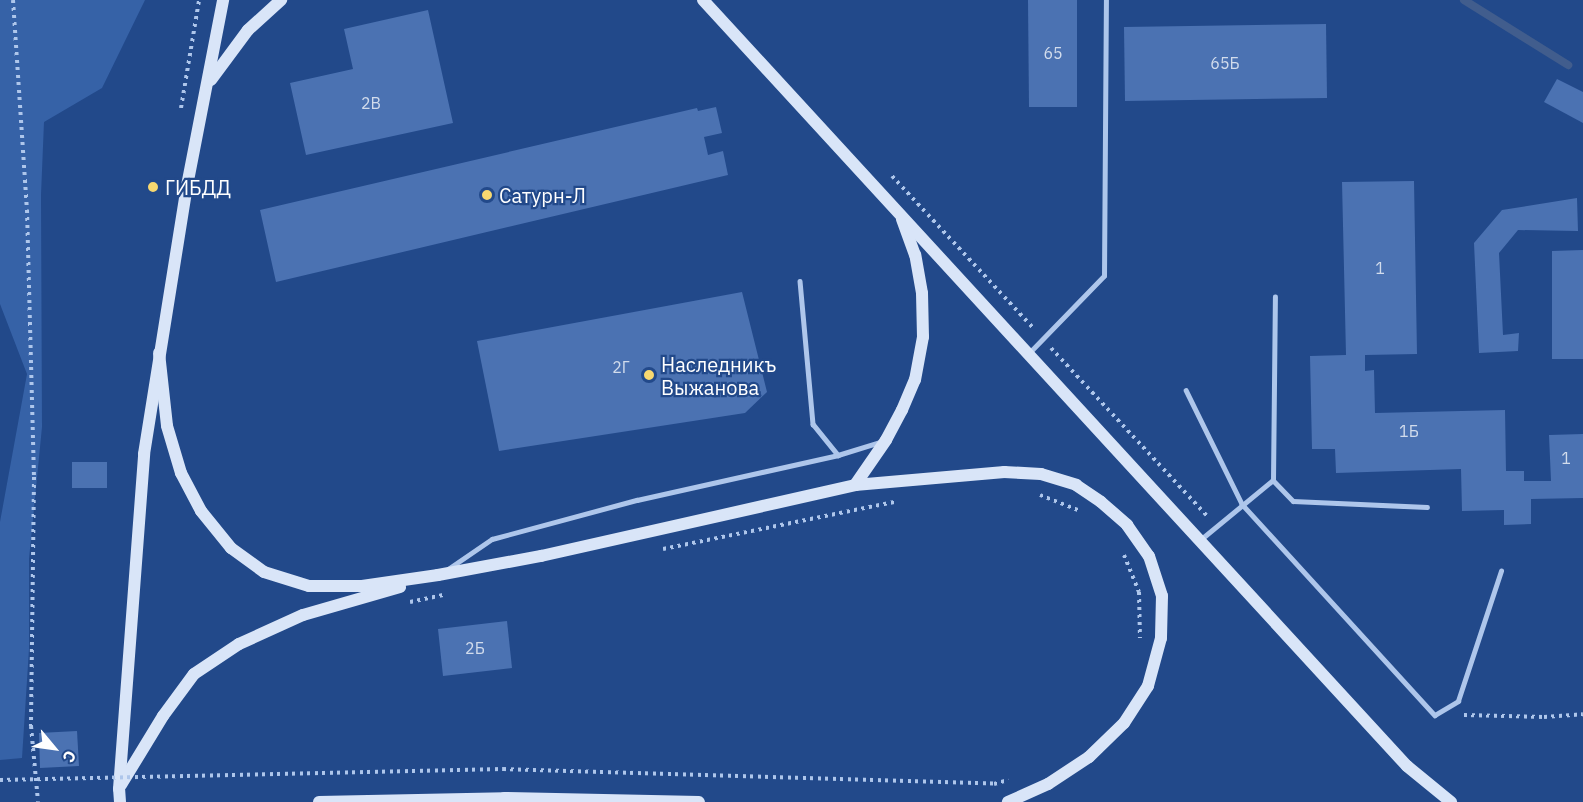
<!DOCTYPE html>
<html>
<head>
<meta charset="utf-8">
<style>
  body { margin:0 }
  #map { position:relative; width:1583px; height:802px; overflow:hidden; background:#22498a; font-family:"IBM Plex Sans",sans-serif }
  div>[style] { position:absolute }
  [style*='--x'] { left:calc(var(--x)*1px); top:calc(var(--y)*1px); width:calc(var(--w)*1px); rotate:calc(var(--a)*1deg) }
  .green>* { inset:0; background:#3662a7 }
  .stream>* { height:8px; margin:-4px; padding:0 4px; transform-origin:4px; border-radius:4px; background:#415d8d }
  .building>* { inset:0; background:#4b72b2 }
  .path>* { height:4px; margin-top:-2px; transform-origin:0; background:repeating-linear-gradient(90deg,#aec6eb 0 3px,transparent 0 7.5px) }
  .lane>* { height:4.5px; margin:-2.25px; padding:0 2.25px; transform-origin:2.25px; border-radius:2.25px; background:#aec6eb }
  .secondary>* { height:12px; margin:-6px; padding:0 6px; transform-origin:6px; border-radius:6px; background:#d9e5f8 }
  .path-bridge>* { height:4px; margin-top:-2px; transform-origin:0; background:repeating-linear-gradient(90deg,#aec6eb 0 3px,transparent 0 7.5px) }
  .dots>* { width:16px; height:16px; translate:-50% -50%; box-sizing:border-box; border:3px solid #22498a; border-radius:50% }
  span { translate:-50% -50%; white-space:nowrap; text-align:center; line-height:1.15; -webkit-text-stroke:4.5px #22498a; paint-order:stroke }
  .number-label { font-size:16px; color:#d2dcec }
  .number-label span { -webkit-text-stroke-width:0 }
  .poi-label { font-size:20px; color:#fff }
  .left { translate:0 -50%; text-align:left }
  .north { position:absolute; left:24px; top:718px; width:60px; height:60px; -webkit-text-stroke:4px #22498a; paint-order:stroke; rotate:119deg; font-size:16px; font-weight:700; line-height:24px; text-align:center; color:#fff }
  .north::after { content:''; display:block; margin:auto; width:21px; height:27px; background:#fff; clip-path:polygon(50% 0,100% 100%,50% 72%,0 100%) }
</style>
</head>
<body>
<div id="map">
  <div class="green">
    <i style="clip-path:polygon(0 0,145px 0,102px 88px,44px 122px,41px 195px,42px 427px,29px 559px,29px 649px,22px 758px,0 760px,0 522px,27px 374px,0 304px)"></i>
  </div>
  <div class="stream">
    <i style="--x:1464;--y:0;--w:123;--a:32"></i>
  </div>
  <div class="building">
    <i style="clip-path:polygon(1028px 0,1077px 0,1077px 107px,1029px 107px)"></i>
    <i style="clip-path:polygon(428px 10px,453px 123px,306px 155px,290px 83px,353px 69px,344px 29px)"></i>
    <i style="clip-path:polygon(1326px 24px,1327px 98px,1125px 101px,1124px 27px)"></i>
    <i style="clip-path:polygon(1557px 79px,1583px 92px,1583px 123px,1544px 102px)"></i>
    <i style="clip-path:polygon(716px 107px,722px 133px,704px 137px,708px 155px,723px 151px,728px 175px,276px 282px,260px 210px,697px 108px,698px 111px)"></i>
    <i style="clip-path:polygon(1414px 181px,1417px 354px,1365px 355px,1365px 371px,1374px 370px,1375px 413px,1505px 410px,1506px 471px,1524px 471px,1524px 481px,1551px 481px,1549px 435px,1583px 434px,1583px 498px,1531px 499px,1531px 524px,1504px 525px,1504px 510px,1462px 511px,1461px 469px,1336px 473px,1335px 449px,1312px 449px,1310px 356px,1346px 355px,1342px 182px)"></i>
    <i style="clip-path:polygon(1577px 198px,1578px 231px,1518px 230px,1499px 253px,1503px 335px,1519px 333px,1518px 351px,1479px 353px,1474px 243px,1502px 210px)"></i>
    <i style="clip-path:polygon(1583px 250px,1583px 359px,1552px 359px,1552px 251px)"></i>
    <i style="clip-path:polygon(742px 292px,767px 392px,745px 413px,499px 451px,477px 341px)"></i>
    <i style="clip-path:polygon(72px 462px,107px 462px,107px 488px,72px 488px)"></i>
    <i style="clip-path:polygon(507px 621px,512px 668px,443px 676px,438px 629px)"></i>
    <i style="clip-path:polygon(77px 731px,79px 766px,40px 768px,39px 733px)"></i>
  </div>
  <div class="path">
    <i style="--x:13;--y:0;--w:210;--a:86.2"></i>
    <i style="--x:27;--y:210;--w:267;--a:88.5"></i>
    <i style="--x:34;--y:477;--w:249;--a:90.7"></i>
    <i style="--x:31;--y:726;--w:76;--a:84.7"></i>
    <i style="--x:181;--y:108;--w:109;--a:-80.5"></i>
    <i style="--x:892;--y:176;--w:209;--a:47.1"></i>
    <i style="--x:1051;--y:348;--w:229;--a:47.1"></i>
    <i style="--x:1040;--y:495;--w:41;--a:21.5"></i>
    <i style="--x:663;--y:549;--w:236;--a:-11.5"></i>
    <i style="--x:1124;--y:555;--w:40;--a:68"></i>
    <i style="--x:1139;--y:592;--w:46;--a:88.8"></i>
    <i style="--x:410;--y:602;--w:35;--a:-12"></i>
    <i style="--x:1464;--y:715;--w:80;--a:1.4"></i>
    <i style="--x:1544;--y:717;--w:39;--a:-4"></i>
    <i style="--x:503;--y:769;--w:491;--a:1.7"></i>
    <i style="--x:994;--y:784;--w:15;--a:-16"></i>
  </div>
  <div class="lane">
    <i style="--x:800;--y:281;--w:144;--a:84.8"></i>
    <i style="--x:813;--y:424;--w:40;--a:51"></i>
    <i style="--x:1029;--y:353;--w:107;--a:-45.8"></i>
    <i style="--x:1104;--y:276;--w:276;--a:-89.6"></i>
    <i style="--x:1186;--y:390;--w:127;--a:63.8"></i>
    <i style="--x:1242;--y:504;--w:286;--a:47.6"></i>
    <i style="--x:1435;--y:715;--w:27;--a:-31"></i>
    <i style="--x:1458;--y:701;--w:137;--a:-71.7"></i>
    <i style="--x:1273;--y:480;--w:183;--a:-89.4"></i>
    <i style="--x:1200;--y:540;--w:94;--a:-39.4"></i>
    <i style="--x:1273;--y:480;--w:29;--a:46"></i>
    <i style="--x:1293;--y:501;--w:134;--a:2.6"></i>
    <i style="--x:448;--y:569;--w:53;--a:-34.3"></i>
    <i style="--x:492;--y:539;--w:150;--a:-15.1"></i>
    <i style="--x:637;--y:500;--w:206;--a:-12.6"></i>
    <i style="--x:838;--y:455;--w:44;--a:-17.2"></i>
  </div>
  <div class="secondary">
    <i style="--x:703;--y:0;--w:1040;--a:47.42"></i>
    <i style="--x:1407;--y:766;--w:57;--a:39.3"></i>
    <i style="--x:211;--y:80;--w:62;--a:-53.5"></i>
    <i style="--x:248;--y:30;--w:45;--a:-42.3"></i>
    <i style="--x:159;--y:353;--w:73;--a:83.7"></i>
    <i style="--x:167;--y:426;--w:49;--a:73.4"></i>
    <i style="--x:181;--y:473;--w:43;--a:62.2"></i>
    <i style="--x:201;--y:511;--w:48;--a:51"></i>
    <i style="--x:231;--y:548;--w:41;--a:36"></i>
    <i style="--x:264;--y:572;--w:47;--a:17.3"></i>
    <i style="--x:309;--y:586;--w:53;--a:0"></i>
    <i style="--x:362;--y:586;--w:77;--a:-8.2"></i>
    <i style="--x:438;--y:575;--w:105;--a:-10.5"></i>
    <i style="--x:541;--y:556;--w:322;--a:-12.7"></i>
    <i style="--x:855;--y:485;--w:150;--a:-5"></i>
    <i style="--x:1004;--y:472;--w:37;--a:3"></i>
    <i style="--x:1041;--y:474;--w:37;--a:17"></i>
    <i style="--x:1076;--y:485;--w:30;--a:34"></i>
    <i style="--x:1101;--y:502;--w:35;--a:41"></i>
    <i style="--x:1127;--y:525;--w:38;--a:55"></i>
    <i style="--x:1149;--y:556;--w:42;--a:72"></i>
    <i style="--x:1162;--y:596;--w:42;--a:91.4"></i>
    <i style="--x:1161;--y:638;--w:50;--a:105.2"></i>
    <i style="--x:1148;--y:686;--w:44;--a:123"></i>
    <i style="--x:1124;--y:723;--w:49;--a:135.8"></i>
    <i style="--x:1089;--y:757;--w:49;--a:146.6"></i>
    <i style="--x:1048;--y:784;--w:44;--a:155.8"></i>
    <i style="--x:855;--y:485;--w:55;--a:-55.4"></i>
    <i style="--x:886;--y:440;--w:34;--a:-62"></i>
    <i style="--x:902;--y:410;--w:33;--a:-67"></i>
    <i style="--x:915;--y:380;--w:44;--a:-79.5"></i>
    <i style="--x:923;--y:337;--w:44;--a:-91.3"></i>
    <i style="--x:922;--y:293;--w:39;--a:-100"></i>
    <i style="--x:915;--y:255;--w:38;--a:-110"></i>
    <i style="--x:121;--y:785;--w:81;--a:-58.7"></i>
    <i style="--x:163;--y:716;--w:52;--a:-53.6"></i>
    <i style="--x:194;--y:674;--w:54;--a:-33.7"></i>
    <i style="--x:239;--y:644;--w:70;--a:-24.4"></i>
    <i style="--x:303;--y:615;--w:101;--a:-16.1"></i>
    <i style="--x:120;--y:802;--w:13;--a:-94"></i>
    <i style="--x:119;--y:789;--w:336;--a:-85.7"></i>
    <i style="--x:144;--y:454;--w:266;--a:-80.9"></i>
    <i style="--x:186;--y:191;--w:195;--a:-79"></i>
    <i style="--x:319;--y:802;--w:185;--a:-1.2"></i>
    <i style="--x:504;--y:798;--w:195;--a:1.2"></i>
  </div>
  <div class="path-bridge">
    <i style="--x:0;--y:780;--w:503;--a:-1.25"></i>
  </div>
  <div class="dots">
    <i style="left:153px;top:187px;background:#f7d870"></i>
    <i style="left:487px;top:195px;background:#f7d870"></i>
    <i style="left:649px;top:375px;background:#f7d870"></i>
  </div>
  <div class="number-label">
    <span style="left:1053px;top:53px">65</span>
    <span style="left:1225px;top:63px">65Б</span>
    <span style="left:371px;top:103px">2В</span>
    <span style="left:1380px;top:268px">1</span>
    <span style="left:621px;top:367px">2Г</span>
    <span style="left:1409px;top:431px">1Б</span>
    <span style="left:1566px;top:458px">1</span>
    <span style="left:475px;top:648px">2Б</span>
  </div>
  <div class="poi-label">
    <span class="left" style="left:165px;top:187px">ГИБДД</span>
    <span class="left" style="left:499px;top:195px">Сатурн-Л</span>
    <span class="left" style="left:661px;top:376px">Наследникъ<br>Выжанова</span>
  </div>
  <div class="north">С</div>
</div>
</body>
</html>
